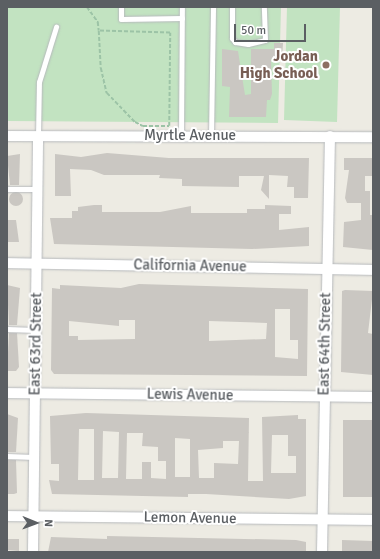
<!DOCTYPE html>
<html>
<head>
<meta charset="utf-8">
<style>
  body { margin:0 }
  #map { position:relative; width:380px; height:559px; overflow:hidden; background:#edebe3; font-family:Signika,sans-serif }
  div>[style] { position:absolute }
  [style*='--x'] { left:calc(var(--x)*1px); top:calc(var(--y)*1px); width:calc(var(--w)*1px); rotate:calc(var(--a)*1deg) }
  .green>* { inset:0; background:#c2e3c1 }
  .building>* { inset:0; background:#cac7c2 }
  .round { border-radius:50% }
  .path>* { height:1.5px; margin-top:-0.75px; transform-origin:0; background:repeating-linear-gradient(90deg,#9cc3a6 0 4px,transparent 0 6px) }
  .roads { filter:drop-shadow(0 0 1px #b6b9bc) drop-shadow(0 0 1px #b6b9bc) }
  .lane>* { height:5px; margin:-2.5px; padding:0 2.5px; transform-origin:2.5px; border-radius:2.5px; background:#fff }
  .street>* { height:10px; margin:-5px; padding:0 5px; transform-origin:5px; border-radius:5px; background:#fff }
  .dots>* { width:11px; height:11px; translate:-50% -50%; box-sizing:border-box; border:2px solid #fff; border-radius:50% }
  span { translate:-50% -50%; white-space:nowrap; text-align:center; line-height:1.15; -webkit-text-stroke:4px #fff; paint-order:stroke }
  .education-label { font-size:15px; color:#785e54; font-weight:700 }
  .right { translate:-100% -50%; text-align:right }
  .street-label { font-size:15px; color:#5b5f63 }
  .frame { position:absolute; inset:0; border:8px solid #5b5f63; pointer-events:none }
  .north { position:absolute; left:16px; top:503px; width:40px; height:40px; -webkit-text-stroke:3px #fff; paint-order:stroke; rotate:91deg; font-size:11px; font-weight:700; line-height:16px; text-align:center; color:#5b5f63 }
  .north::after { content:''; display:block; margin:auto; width:14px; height:18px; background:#5b5f63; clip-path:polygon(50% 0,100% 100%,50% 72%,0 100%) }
  .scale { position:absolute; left:234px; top:24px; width:72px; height:18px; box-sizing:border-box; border:2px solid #5b5f63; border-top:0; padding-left:5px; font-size:12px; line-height:14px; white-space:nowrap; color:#5b5f63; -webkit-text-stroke:3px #fff; paint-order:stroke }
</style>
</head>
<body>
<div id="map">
  <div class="green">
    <i style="clip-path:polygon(7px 7px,281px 7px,278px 123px,7px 121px)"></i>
    <i style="clip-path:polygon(287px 7px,340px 7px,337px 122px,284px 120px)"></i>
  </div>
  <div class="building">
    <i style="clip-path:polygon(274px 43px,283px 43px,282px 59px,271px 59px,272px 94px,270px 100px,267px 100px,266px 117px,229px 117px,230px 87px,222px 86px,222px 49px,238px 51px,245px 95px,251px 94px,251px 49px,274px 49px)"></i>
    <i style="clip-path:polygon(107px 153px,169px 158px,309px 158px,308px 198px,294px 198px,294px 187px,287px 187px,288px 176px,269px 175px,269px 199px,261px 190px,264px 176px,239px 176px,239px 187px,182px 186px,182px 179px,159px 178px,160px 175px,104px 175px,91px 170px,70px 169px,71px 196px,55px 196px,55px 154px,81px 157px)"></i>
    <i style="clip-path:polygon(20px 154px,19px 185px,10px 185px,7px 156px)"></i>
    <i style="clip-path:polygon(344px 158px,373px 158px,373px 176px,365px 176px,365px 191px,370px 191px,370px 215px,373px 215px,373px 250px,343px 247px,344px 222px,361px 220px,361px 203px,347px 203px,345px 198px,349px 170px,344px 170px)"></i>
    <i class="round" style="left:9px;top:192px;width:14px;height:14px"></i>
    <i style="clip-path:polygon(94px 205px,102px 205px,102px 212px,160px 212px,191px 206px,191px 213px,247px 213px,247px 209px,265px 209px,265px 205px,291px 206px,291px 214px,279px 214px,279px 230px,309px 227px,309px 246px,252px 249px,54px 244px,50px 218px,72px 218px,72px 211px,78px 211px,78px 207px)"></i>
    <i style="clip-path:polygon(7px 220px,16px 220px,19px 242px,7px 242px)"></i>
    <i style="clip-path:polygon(evenodd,139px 284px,308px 289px,307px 376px,54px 374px,51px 370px,52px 288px,60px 289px,60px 285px,121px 288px,139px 284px,275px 309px,290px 309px,290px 340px,298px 340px,298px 359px,275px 357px,275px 309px,139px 284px,119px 320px,135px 320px,135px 339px,78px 340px,78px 336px,69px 336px,69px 321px,119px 326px,119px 320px,139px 284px,209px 321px,267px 323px,266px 339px,209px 341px,209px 321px)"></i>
    <i style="clip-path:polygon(7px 285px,20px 288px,17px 325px,9px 325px)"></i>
    <i style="clip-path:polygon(345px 290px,373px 291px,368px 333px,373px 334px,373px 375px,341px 372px,342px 291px)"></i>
    <i style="clip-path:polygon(9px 333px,17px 333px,19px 367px,16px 371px,7px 371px)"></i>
    <i style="clip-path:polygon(evenodd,86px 413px,249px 418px,248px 481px,263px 481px,262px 417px,298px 415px,298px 419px,306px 419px,306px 496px,289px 499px,206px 494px,188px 494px,188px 497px,52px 494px,49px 480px,59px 481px,59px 464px,51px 464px,50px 416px,86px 413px,79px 429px,94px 429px,94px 480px,78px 480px,79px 429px,86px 413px,103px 431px,119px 432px,118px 478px,102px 478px,103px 431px,86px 413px,127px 433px,143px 433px,142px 446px,158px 447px,158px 461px,166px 461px,166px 479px,151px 478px,151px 462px,142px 462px,142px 479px,126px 479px,127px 433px,86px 413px,272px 435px,288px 435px,288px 456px,296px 456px,296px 473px,271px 473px,272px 435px,86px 413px,175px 438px,190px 439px,190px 477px,175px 477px,175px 438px,86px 413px,223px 441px,239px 441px,238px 464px,214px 463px,214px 478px,199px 478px,198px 450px,223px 448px,223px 441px)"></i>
    <i style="clip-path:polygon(7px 414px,18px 418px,16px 452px,7px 452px)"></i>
    <i style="clip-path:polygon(343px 420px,373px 420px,373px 497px,343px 497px)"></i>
    <i style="clip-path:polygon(7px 460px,16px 460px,17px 493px,14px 494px,7px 494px)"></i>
    <i style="clip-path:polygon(107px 536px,296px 540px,306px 542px,306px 552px,48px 552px,51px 537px,107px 539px)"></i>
    <i style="clip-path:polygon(7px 539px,19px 539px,19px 551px,7px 550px)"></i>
    <i style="clip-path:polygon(342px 540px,373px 541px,373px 552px,342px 552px)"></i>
  </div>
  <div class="path">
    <i style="--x:87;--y:7;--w:19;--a:54"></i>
    <i style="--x:98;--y:22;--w:9;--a:84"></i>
    <i style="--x:99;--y:31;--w:37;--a:87"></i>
    <i style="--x:101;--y:68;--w:26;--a:77"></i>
    <i style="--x:107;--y:93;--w:40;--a:46"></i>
    <i style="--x:135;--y:122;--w:9;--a:27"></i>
    <i style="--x:143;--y:126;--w:26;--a:0"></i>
    <i style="--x:169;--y:126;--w:93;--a:-89.4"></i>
    <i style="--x:170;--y:33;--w:71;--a:-178.4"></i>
  </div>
  <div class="roads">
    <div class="lane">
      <i style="--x:121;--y:7;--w:12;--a:90"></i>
      <i style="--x:121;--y:19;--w:61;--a:-0.9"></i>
      <i style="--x:232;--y:7;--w:31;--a:90"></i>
      <i style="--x:232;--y:38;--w:5;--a:53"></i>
      <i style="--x:235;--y:42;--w:13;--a:9"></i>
      <i style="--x:248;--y:44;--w:17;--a:-13"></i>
      <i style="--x:265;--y:40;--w:33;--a:-92"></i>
      <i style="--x:211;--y:136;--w:129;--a:-89.1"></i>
      <i style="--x:38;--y:137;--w:55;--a:-89"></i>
      <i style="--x:39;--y:82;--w:58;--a:-72.8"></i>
      <i style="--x:181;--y:137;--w:130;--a:-89.6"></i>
      <i style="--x:7;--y:189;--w:30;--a:0"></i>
      <i style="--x:7;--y:329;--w:29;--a:2"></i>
      <i style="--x:7;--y:456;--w:27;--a:2"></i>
    </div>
    <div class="street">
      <i style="--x:7;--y:136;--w:366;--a:0.2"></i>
      <i style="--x:7;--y:263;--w:366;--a:1.1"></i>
      <i style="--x:7;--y:393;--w:366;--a:0.6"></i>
      <i style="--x:7;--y:516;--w:366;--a:0.6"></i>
      <i style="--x:33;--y:552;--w:415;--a:-89.3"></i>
      <i style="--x:322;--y:552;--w:416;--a:-88.9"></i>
    </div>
  </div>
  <div class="dots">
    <i style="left:326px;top:65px;background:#8d6e63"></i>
  </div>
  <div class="education-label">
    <span class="right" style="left:318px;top:65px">Jordan<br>High School</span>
  </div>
  <div class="street-label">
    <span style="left:190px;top:136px">Myrtle Avenue</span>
    <span style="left:190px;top:266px;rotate:1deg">California Avenue</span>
    <span style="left:36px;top:344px;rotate:-89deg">East 63rd Street</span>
    <span style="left:325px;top:344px;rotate:-89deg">East 64th Street</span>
    <span style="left:190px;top:395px;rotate:1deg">Lewis Avenue</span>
    <span style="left:190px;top:518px;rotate:1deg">Lemon Avenue</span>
  </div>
  <div class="frame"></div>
  <div class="north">N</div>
  <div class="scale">50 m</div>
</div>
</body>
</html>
